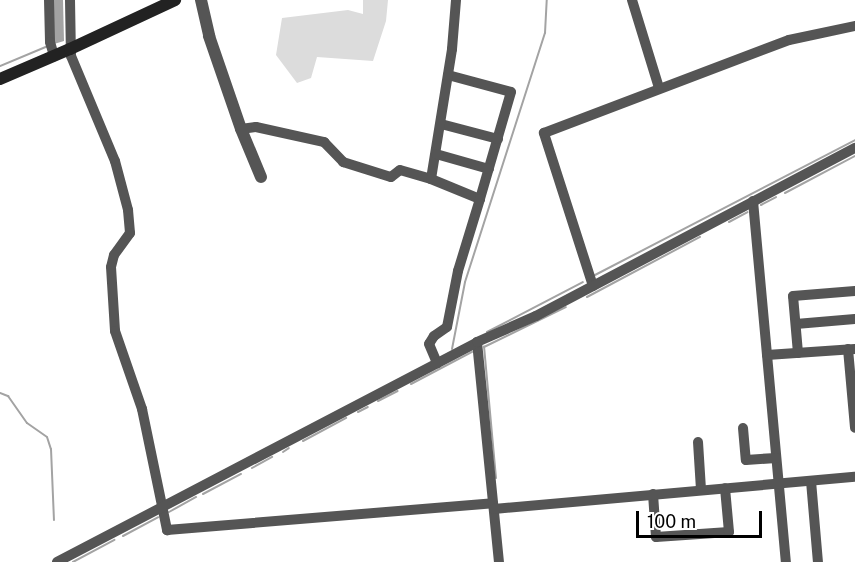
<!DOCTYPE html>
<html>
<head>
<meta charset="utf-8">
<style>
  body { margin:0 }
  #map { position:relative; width:855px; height:562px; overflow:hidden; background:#fff; font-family:"Public Sans",sans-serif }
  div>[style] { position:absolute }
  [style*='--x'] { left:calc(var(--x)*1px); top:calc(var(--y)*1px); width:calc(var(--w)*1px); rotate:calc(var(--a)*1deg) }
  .green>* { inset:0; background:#dcdcdc }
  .water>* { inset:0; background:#a3a3a3 }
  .stream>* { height:2px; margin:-1px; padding:0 1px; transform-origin:1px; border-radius:1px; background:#a3a3a3 }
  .minor>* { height:10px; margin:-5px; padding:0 5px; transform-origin:5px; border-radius:5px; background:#555 }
  .tertiary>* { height:12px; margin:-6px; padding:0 6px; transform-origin:6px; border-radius:6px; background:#555 }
  .secondary>* { height:12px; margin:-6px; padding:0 6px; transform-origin:6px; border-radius:6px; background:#222 }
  span { translate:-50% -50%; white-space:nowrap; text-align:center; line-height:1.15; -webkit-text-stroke:4.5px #fff; paint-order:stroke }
  .scale { position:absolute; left:636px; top:511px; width:126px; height:27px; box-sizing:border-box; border:3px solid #000; border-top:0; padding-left:8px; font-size:18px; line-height:21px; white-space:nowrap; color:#000; -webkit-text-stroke:4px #fff; paint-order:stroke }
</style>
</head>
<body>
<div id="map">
  <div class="green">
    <i style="clip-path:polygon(363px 0,388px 0,386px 21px,373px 61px,317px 57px,311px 78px,297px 83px,276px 55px,282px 18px,348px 10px,363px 14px)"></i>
  </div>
  <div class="water">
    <i style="clip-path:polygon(53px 0,63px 0,64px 41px,54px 44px)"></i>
  </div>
  <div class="stream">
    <i style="--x:0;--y:66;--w:52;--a:-22.6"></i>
    <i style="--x:785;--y:193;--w:79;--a:-27.9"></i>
    <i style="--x:761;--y:205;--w:17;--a:-28"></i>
    <i style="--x:729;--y:222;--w:21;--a:-28"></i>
    <i style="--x:595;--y:275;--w:293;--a:-27.4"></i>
    <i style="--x:587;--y:297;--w:128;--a:-28"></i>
    <i style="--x:487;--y:332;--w:108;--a:-27.5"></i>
    <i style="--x:452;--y:349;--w:68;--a:-79"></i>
    <i style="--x:465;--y:282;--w:262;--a:-72.2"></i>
    <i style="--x:545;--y:33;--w:33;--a:-87"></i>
    <i style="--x:411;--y:384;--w:69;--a:-27.7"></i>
    <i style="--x:0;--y:393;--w:9;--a:21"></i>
    <i style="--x:8;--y:396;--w:33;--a:55"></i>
    <i style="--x:27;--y:423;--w:24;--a:35"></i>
    <i style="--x:47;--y:437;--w:13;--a:72"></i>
    <i style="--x:51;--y:449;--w:71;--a:87.6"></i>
    <i style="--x:378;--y:401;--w:22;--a:-27"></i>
    <i style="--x:358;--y:412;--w:11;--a:-27"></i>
    <i style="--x:303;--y:441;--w:49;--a:-28.1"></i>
    <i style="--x:283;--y:452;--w:7;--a:-34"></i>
    <i style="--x:252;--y:468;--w:23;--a:-29"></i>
    <i style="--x:496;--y:478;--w:132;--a:-95.2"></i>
    <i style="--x:484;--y:347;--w:91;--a:-26"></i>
    <i style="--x:203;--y:494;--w:43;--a:-27.8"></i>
    <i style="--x:169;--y:512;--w:31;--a:-29"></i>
    <i style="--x:123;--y:536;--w:40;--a:-28"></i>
    <i style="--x:73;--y:562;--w:47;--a:-28.2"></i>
  </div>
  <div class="minor">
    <i style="--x:49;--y:0;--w:42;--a:88.6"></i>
    <i style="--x:50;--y:42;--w:15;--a:74"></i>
    <i style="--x:70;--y:0;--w:56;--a:89"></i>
    <i style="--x:71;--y:56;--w:114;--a:67.3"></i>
    <i style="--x:115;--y:161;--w:51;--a:75.1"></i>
    <i style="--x:128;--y:210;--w:23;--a:85"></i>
    <i style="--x:130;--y:233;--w:27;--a:126"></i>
    <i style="--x:114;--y:255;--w:12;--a:104"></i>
    <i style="--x:111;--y:267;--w:64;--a:86.4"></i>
    <i style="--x:115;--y:331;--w:83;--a:70.9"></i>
    <i style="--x:142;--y:409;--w:124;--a:78.3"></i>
    <i style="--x:167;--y:530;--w:327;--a:-4.7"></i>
    <i style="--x:632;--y:0;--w:92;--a:72.9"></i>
    <i style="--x:448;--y:75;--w:65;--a:15.1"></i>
    <i style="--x:511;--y:92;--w:111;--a:106.2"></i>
    <i style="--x:441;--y:124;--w:59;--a:14.7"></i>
    <i style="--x:241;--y:129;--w:15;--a:-8"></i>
    <i style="--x:256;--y:127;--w:70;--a:12.4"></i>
    <i style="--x:324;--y:142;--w:28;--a:46"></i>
    <i style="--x:343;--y:162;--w:50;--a:17.4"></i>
    <i style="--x:391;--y:177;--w:11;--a:-38"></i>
    <i style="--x:400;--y:170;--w:32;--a:16"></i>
    <i style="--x:431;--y:179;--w:132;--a:-80.8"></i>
    <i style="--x:452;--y:49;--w:49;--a:-85.3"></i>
    <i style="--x:436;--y:154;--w:55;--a:15.8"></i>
    <i style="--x:431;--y:179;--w:53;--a:22.2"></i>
    <i style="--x:480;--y:199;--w:75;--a:107"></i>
    <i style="--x:458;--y:271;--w:57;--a:101.1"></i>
    <i style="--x:447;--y:327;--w:16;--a:145"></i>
    <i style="--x:434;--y:336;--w:9;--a:122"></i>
    <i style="--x:429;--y:344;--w:21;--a:67"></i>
    <i style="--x:753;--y:201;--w:363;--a:84.8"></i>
    <i style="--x:593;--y:286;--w:161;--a:-107.8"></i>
    <i style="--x:544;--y:133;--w:262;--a:-20.8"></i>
    <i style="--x:789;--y:40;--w:67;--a:-12"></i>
    <i style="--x:796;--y:324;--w:59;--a:-4.8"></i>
    <i style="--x:477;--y:342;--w:221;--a:84.3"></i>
    <i style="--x:848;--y:349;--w:79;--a:84.9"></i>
    <i style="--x:798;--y:353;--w:57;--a:-95"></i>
    <i style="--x:793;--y:296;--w:62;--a:-4.6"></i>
    <i style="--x:767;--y:355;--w:88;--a:-3.9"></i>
    <i style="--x:743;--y:428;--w:32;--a:85"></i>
    <i style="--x:746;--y:460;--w:30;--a:-4"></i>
    <i style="--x:698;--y:442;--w:48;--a:86.4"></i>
    <i style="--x:811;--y:481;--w:81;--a:85.1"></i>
    <i style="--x:653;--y:494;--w:43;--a:86"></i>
    <i style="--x:656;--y:537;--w:73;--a:-3.9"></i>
    <i style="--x:729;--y:532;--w:44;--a:-95.2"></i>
    <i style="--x:494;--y:509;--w:362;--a:-5.1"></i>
    <i style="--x:57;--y:562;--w:474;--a:-27.6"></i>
    <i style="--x:477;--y:342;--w:64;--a:-23.8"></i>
    <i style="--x:536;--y:316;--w:361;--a:-27.8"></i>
  </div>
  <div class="tertiary">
    <i style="--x:201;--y:0;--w:37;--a:77"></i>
    <i style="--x:209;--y:36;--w:98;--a:71"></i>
    <i style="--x:241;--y:129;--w:52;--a:67.4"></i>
  </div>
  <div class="secondary">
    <i style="--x:0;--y:79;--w:76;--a:-23.2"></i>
    <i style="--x:70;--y:49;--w:116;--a:-25"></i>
  </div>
  <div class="scale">100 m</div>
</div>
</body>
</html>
